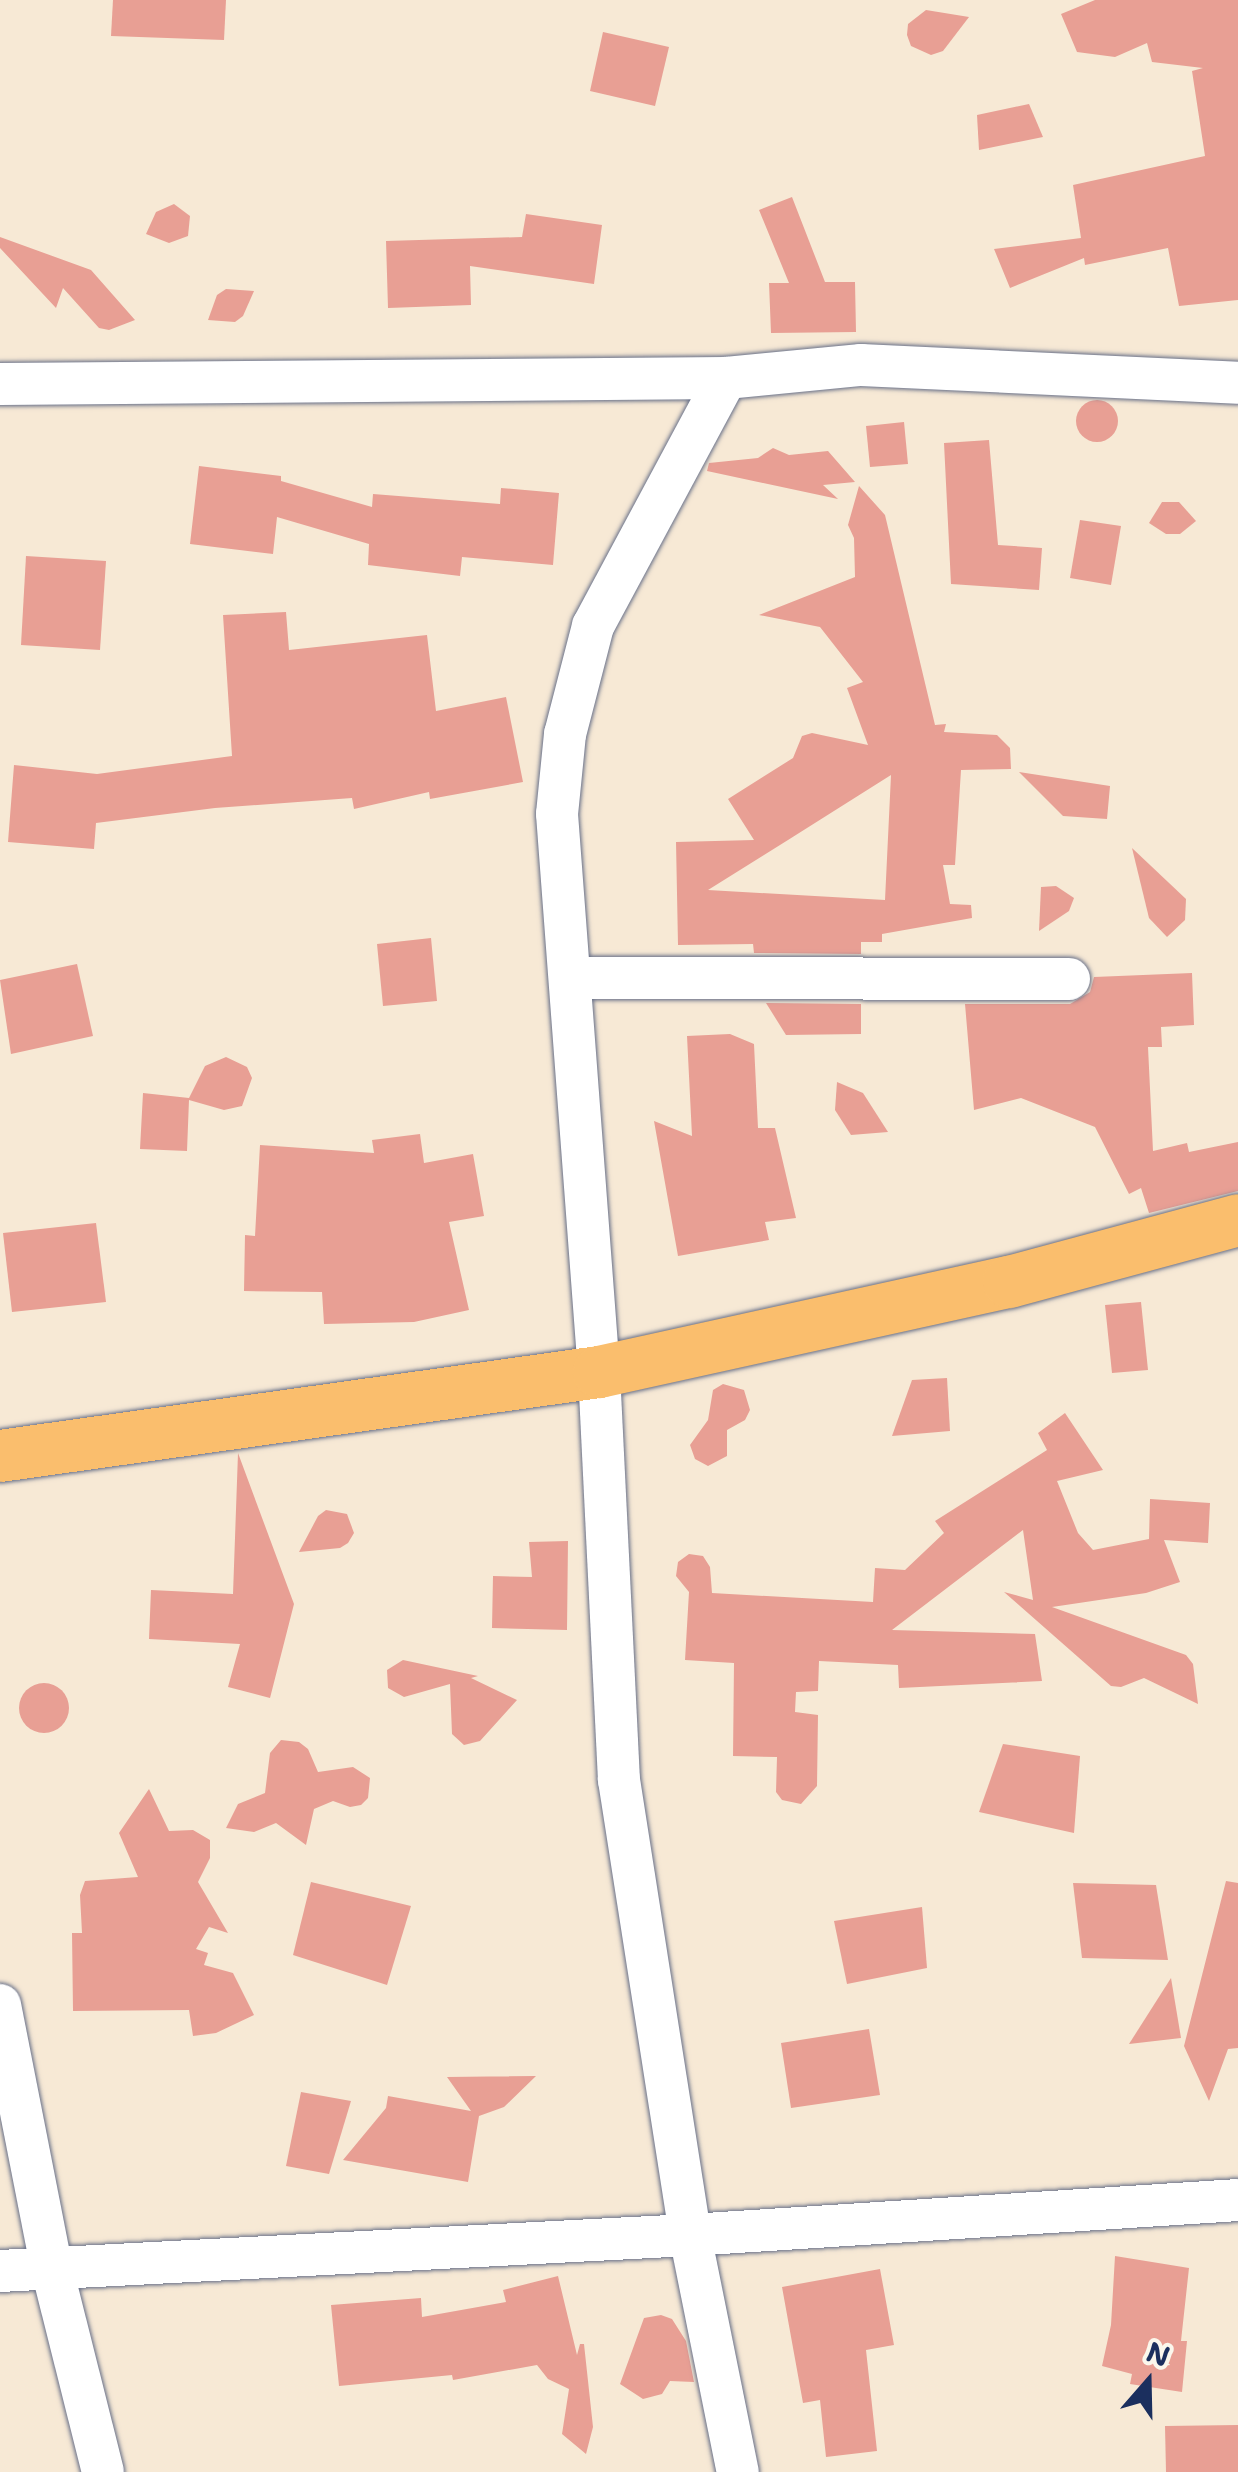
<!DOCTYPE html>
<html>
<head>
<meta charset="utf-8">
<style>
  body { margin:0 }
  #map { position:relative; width:1238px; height:2472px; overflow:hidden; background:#f7e9d5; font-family:"Shantell Sans",sans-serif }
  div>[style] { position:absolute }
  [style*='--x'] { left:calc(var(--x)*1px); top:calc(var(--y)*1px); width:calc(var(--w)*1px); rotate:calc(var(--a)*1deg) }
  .building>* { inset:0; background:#e89f94 }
  .round { border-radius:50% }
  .roads { filter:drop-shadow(0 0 2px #687088) drop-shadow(0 0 2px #687088) }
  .minor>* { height:42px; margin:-21px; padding:0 21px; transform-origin:21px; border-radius:21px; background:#fff }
  .major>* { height:52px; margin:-26px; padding:0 26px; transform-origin:26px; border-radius:26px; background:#fabe6d }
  span { translate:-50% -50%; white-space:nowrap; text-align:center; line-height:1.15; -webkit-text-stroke:10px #fbf7ec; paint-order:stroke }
  .north { position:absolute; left:1098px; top:2332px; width:100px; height:100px; -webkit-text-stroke:8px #fbf7ec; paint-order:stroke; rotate:20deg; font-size:28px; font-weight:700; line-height:40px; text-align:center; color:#1b2f5e }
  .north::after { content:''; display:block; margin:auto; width:35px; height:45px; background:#1b2f5e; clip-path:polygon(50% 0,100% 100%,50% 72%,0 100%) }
</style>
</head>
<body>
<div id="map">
  <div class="building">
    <i style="clip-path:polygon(113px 0,226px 0,224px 40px,111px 36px)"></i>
    <i style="clip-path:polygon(1095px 0,1238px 0,1238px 300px,1179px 306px,1168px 248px,1085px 265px,1084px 258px,1010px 288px,994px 249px,1081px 238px,1073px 185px,1205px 156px,1192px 71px,1203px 68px,1152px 62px,1147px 43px,1115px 57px,1077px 52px,1061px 14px)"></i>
    <i style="clip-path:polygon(926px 10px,969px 17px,943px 51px,931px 55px,911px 46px,907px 35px,908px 24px)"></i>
    <i style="clip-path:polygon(603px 32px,669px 47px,655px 106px,590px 91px)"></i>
    <i style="clip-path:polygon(1029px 104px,1043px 137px,979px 150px,977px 115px)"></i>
    <i style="clip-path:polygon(792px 197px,825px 282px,855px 282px,856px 332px,771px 333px,769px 283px,789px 283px,759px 210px)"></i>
    <i style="clip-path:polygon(174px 204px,190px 216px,188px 236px,169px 243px,146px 234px,156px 212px)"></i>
    <i style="clip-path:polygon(526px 214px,602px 225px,594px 284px,470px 266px,471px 305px,388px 308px,386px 241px,522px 237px)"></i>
    <i style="clip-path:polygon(0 237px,91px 270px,135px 320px,109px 330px,99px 328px,63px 288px,56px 308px,0 248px)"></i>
    <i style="clip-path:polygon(226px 289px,254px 291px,243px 316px,235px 322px,208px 320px,217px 295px)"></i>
    <i class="round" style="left:1076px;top:400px;width:42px;height:42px"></i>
    <i style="clip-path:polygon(904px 422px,908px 464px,870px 467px,866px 426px)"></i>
    <i style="clip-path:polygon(989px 440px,998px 545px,1042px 548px,1039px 590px,951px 584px,944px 443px)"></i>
    <i style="clip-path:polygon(773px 448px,789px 455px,828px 451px,855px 482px,823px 485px,838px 499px,707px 471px,709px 463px,758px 458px)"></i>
    <i style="clip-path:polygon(199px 466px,281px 476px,281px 481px,372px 507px,373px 494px,500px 504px,501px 488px,559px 493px,553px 565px,462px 557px,460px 576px,368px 565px,369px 544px,277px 517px,273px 554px,190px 544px)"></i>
    <i style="clip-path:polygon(evenodd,859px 486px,885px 515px,935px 725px,946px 724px,944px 732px,997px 735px,1010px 748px,1011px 769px,961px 770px,955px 865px,943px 865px,950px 904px,971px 905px,972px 918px,882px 934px,882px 942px,861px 942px,861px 954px,754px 953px,753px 944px,678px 945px,676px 842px,754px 840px,728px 799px,793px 758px,802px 736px,812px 733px,868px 745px,847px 688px,863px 682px,820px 627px,759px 615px,855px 577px,854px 538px,848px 525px,859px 486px,891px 775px,885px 900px,708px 890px,788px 840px,891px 775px)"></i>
    <i style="clip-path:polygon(1162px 502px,1179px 502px,1196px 521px,1180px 534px,1166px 534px,1149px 523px)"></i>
    <i style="clip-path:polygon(1080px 520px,1121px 526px,1111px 585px,1070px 578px)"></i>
    <i style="clip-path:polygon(26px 556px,106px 561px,100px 650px,21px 645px)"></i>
    <i style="clip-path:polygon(286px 612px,289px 650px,427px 635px,436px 711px,506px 697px,523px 782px,430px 799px,429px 792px,354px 809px,352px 798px,215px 808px,96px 823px,94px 849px,8px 842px,14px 765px,97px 774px,232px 756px,223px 615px)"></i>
    <i style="clip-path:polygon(1019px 772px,1110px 786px,1107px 819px,1063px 816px)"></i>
    <i style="clip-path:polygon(1132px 848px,1186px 899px,1185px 920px,1167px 937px,1149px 918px)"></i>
    <i style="clip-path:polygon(1056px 886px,1074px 898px,1069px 911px,1039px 931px,1041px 887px)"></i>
    <i style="clip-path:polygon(431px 938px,437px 1001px,383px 1006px,377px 944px)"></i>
    <i style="clip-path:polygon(77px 964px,93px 1036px,11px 1054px,0 980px)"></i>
    <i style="clip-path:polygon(1192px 973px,1194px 1025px,1161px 1027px,1162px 1047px,1148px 1047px,1153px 1151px,1187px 1143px,1189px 1152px,1238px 1142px,1238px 1191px,1149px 1213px,1141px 1188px,1129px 1194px,1095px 1127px,1021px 1098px,974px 1110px,965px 1004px,1070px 1004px,1090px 992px,1094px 977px)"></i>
    <i style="clip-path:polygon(766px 1003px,861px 1004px,861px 1034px,786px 1035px)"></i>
    <i style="clip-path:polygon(730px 1034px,754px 1044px,758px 1128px,775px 1128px,796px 1218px,765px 1222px,769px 1240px,678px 1256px,654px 1121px,692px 1136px,687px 1036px)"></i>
    <i style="clip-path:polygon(226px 1057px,247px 1067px,252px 1078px,242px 1106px,224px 1110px,189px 1100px,187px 1151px,140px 1149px,143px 1093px,189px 1098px,205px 1066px)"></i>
    <i style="clip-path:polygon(837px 1082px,863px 1093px,888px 1132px,851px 1135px,835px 1110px)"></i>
    <i style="clip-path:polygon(420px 1134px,424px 1163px,473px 1154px,484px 1216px,449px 1222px,469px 1310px,414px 1322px,324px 1324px,322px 1292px,244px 1291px,245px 1235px,255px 1236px,260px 1145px,374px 1153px,372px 1140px)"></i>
    <i style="clip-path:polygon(96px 1223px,106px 1302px,12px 1312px,3px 1233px)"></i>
    <i style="clip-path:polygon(1141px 1302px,1148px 1370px,1112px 1373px,1105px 1305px)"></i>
    <i style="clip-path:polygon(947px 1378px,950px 1431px,892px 1436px,912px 1380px)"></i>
    <i style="clip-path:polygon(723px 1384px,744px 1390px,750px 1410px,745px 1420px,727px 1430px,727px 1456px,708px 1466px,695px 1459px,690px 1445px,708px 1420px,713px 1390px)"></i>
    <i style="clip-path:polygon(1065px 1413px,1103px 1470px,1057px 1481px,1078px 1533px,1093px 1550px,1149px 1539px,1150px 1499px,1210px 1503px,1208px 1543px,1164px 1540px,1180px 1582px,1146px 1593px,1052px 1607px,1186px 1655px,1193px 1664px,1198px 1704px,1144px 1678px,1121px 1687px,1111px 1686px,1004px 1592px,1033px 1600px,1023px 1530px,892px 1630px,1035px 1634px,1042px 1681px,899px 1688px,898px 1665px,819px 1661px,818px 1691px,796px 1692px,795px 1712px,818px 1715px,817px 1786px,801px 1804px,782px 1800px,776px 1792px,777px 1757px,733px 1756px,734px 1663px,685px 1660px,689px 1592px,676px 1576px,678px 1562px,689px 1554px,703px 1556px,710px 1567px,712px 1593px,873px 1602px,875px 1568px,905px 1570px,944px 1533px,935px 1521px,1047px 1450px,1038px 1433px)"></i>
    <i style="clip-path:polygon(238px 1453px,294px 1604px,270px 1698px,228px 1687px,240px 1644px,149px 1639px,151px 1590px,233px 1594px)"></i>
    <i style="clip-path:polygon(326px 1510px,347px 1514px,354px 1533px,348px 1543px,340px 1548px,299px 1552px,318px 1516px)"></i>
    <i style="clip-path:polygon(568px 1541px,567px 1630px,492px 1628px,493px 1576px,532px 1577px,529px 1542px)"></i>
    <i style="clip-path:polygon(403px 1660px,478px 1676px,471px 1678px,517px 1700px,480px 1741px,464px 1745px,452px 1734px,450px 1684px,404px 1697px,388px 1688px,387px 1670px)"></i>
    <i class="round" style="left:19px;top:1683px;width:50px;height:50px"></i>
    <i style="clip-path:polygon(281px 1740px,299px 1742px,308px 1749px,318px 1772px,353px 1767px,370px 1778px,368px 1798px,361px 1805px,350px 1807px,333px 1801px,314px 1809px,306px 1845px,276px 1823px,254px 1832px,226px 1828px,238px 1804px,265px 1793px,270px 1753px)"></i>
    <i style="clip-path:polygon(1003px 1744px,1080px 1756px,1074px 1833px,979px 1812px)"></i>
    <i style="clip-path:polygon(149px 1789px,169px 1831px,193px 1830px,210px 1840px,210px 1858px,198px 1882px,228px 1933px,209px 1927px,196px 1949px,208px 1953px,204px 1965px,233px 1973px,254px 2015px,216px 2033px,193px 2036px,189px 2010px,73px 2011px,72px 1933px,82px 1933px,80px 1895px,85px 1881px,138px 1877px,119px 1833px)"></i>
    <i style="clip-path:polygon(1226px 1881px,1238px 1883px,1238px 2048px,1228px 2049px,1209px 2101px,1184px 2046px)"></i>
    <i style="clip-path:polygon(311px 1882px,411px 1906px,387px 1985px,293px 1955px)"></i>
    <i style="clip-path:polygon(1073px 1883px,1156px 1885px,1168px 1960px,1082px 1958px)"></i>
    <i style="clip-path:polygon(922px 1907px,927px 1968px,847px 1984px,834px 1921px)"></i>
    <i style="clip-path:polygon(1171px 1978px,1181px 2038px,1129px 2044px)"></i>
    <i style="clip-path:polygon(869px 2029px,880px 2095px,791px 2108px,781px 2043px)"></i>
    <i style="clip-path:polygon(536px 2076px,504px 2107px,479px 2116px,468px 2182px,343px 2160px,386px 2108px,388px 2096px,471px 2111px,447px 2077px)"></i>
    <i style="clip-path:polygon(301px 2092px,351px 2101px,329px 2174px,286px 2166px)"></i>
    <i style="clip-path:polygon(1115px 2256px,1189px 2268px,1181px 2341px,1187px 2341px,1182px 2392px,1130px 2384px,1132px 2374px,1102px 2366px,1111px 2325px)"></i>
    <i style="clip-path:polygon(880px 2269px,894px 2345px,866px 2350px,877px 2451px,826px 2457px,820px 2400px,803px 2403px,782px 2287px)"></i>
    <i style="clip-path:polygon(558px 2276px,577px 2355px,580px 2344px,584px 2344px,593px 2427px,586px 2454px,562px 2434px,569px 2389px,548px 2379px,537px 2365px,453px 2380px,452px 2375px,339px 2386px,331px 2305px,421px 2298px,422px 2317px,506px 2302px,503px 2290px)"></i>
    <i style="clip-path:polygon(661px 2315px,672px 2319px,686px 2341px,694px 2382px,670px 2381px,662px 2394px,643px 2399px,620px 2384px,644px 2318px)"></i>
    <i style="clip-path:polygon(1238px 2425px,1238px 2472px,1166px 2472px,1165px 2426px)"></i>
  </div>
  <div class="roads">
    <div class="minor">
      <i style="--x:726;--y:378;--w:281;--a:118.2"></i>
      <i style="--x:593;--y:626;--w:112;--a:104.5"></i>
      <i style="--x:565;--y:734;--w:80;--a:95.7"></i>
      <i style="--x:557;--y:814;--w:560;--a:85.7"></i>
      <i style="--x:599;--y:1372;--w:408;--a:87.2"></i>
      <i style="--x:619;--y:1780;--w:461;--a:81.1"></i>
      <i style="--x:690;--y:2235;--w:242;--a:78.6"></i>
      <i style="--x:0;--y:384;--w:726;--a:-0.47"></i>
      <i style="--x:726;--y:378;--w:136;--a:-5.5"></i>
      <i style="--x:861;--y:365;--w:377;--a:2.7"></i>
      <i style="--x:570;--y:978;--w:499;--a:0.1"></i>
      <i style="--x:0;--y:2005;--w:265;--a:78.9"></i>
      <i style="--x:51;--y:2265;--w:213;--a:75.9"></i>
      <i style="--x:0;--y:2271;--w:691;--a:-2.99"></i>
      <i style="--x:690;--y:2235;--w:549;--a:-3.65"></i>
    </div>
    <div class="major">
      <i style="--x:0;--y:1456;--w:605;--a:-7.98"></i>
      <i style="--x:599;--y:1372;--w:420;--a:-12.4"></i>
      <i style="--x:1009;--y:1282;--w:237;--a:-15.1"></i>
    </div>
  </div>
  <div class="north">N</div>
</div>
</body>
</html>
